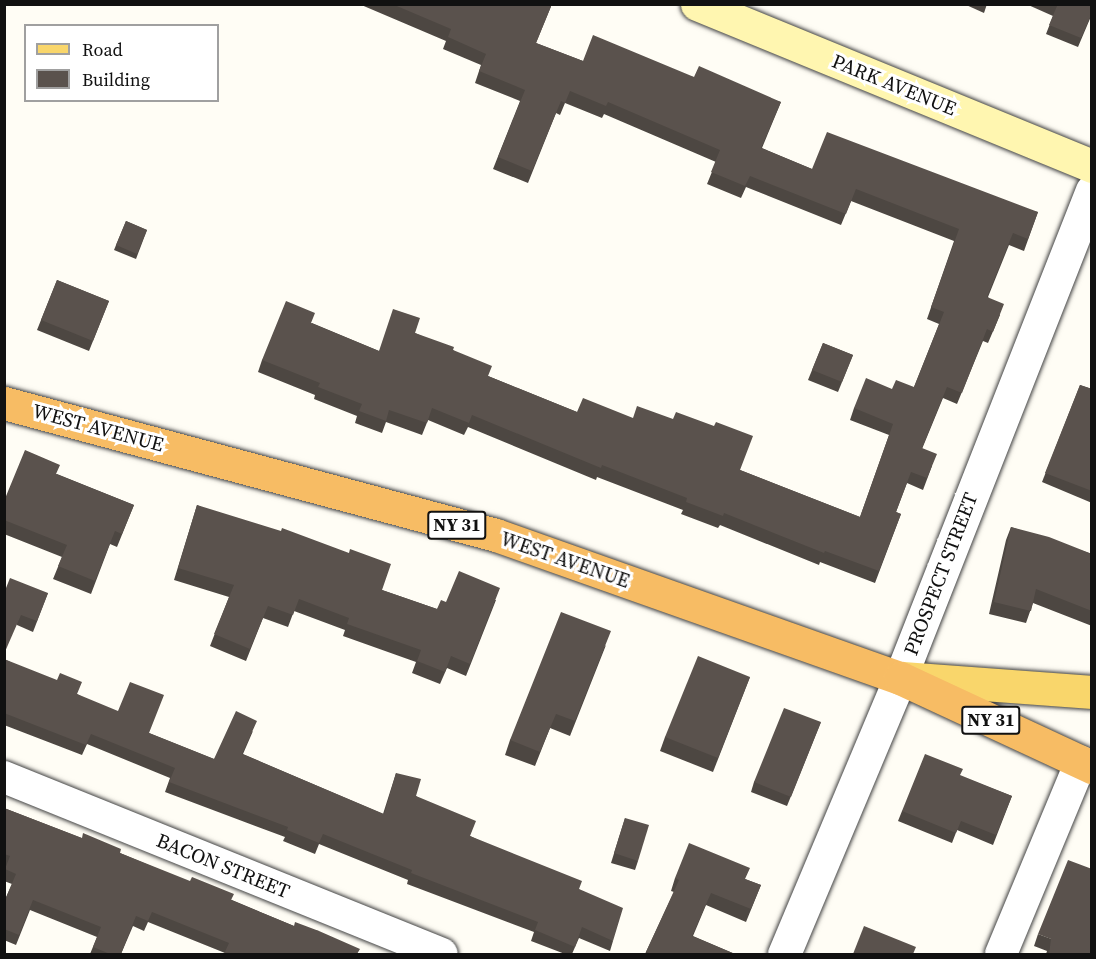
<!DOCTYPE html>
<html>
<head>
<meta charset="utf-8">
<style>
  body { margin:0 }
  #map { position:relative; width:1096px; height:959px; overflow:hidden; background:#fffdf5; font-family:"Source Serif 4",serif }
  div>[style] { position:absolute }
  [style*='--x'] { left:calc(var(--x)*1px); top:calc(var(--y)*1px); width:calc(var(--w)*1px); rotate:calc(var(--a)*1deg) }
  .roads { filter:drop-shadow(0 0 2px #444) drop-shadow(0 0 2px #444) }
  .minor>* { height:32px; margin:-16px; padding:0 16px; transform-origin:16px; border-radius:16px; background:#fff }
  .tertiary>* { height:33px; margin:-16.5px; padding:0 16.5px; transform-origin:16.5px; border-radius:16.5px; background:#fff }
  .secondary>* { height:33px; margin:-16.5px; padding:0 16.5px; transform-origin:16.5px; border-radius:16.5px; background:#fff6b0 }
  .primary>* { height:33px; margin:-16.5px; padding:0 16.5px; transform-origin:16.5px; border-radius:16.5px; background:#f9d66b }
  .trunk>* { height:33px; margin:-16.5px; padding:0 16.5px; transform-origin:16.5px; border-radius:16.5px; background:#f7bc64 }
  .wall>* { inset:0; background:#4d4742 }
  .building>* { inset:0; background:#5a524d }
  span { translate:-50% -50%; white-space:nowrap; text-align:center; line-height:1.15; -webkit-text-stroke:6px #fff; paint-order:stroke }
  .shield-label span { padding:2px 4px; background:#fff; border:2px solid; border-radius:4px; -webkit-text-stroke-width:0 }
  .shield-label { font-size:18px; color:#111; font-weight:700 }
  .street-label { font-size:20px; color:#111 }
  .frame { position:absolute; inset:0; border:6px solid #111; pointer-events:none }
  .legend { position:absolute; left:24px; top:24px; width:195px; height:78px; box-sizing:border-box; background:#fff; border:2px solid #a0a0a0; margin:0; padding:8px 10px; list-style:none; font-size:18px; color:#111 }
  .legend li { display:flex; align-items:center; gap:12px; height:30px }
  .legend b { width:30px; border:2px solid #a0a0a0 }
</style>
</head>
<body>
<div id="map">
  <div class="roads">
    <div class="minor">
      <i style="--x:4;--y:777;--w:472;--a:22"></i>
      <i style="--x:1001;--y:954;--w:208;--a:-67.4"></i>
    </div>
    <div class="tertiary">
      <i style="--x:784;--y:954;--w:299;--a:-67.2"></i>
      <i style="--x:900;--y:678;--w:524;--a:-68.52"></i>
    </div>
    <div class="secondary">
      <i style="--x:697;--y:4;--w:427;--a:22.3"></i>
    </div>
    <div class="primary">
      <i style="--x:902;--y:678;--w:191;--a:4.2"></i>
    </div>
    <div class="trunk">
      <i style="--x:4;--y:403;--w:509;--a:15.02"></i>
      <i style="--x:496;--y:535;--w:429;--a:19.5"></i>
      <i style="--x:900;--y:678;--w:212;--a:24.9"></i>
    </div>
  </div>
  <div class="wall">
    <i style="clip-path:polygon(359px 4px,552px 4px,536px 43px,583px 61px,694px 77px,781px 102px,762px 148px,812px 169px,1038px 212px,1024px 251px,1009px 245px,988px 297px,1000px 315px,988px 343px,983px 341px,957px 404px,943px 398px,922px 449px,932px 466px,923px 490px,907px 483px,896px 512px,901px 514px,875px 583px,820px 562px,819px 565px,720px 525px,718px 528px,681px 514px,683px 510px,597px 477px,596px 480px,468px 427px,464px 435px,428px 420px,422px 435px,386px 422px,382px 433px,355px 423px,357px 416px,314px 399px,315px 395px,258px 372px,262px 360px,312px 323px,379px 351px,415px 333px,453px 350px,488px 376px,577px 412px,740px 470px,860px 517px,889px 435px,850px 420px,854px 408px,892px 389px,914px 387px,939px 324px,927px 319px,954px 241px,851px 201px,841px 225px,746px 187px,741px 198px,707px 184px,716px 162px,604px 114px,602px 118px,565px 103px,560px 115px,556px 113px,528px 183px,493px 169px,520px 101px,475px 83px,481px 65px,443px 49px,446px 41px)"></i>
    <i style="clip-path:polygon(964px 4px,987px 4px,984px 13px)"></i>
    <i style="clip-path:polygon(1026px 4px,1092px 4px,1092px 14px,1078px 47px,1046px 34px,1053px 16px)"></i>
    <i style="clip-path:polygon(126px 221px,147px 230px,136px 259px,114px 250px)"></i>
    <i style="clip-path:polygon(57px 280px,109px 301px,89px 351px,37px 330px)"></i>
    <i style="clip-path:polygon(823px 343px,853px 355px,838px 392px,808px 380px)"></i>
    <i style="clip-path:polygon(1080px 385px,1092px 389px,1092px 503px,1042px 482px)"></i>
    <i style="clip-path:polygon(57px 474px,134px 505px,117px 547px,110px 544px,91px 594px,53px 579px,62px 557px,4px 534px,4px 501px)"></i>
    <i style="clip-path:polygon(197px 505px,382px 590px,437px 609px,446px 602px,496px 600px,466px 676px,447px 668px,440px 684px,412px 673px,416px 662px,343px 636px,345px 630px,294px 611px,288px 627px,263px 618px,246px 661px,210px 646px,229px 597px,174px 580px)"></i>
    <i style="clip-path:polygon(1011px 527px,1092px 554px,1092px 626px,1033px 603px,1026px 623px,989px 614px,1006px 540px)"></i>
    <i style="clip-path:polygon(4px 593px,48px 593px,33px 632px,17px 625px)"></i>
    <i style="clip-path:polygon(606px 645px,570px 736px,550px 728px,535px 766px,505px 755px,510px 740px)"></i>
    <i style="clip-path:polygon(4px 659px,77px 694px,149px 733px,214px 759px,253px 731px,243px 754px,383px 814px,396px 773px,416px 796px,470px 836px,579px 889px,613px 941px,610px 951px,579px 938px,572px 954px,565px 954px,531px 941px,534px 932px,407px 884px,408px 880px,319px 844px,315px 854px,283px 841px,285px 837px,165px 792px,170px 778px,87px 744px,82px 755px,4px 725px)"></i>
    <i style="clip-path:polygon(750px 677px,713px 772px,660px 751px,665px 737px)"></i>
    <i style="clip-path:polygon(821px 722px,787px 806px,751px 792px,754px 782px)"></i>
    <i style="clip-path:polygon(960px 776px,1012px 796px,993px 845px,957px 830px,952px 843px,898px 821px,902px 811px)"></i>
    <i style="clip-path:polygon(4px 808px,120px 853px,294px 926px,319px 931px,225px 953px,148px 922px,144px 931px,133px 926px,121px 954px,90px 954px,97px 937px,30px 910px,16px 945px,4px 940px,4px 902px,12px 884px,4px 881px,4px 870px,6px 866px,4px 866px)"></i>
    <i style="clip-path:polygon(625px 818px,638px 861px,635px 870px,611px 863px)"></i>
    <i style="clip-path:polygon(675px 878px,745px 879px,761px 885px,746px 922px,706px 905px,693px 936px,735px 954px,645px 954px,674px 892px,671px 891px)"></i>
    <i style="clip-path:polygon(1038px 934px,1092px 954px,1046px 954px,1047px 951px,1034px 946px)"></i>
  </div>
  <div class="building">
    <i style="clip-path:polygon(392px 4px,552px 4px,536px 43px,583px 61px,593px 35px,694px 77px,699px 66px,781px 102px,761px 148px,812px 169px,827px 132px,1038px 212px,1028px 239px,1013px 233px,987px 297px,1004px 304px,993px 332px,987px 329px,962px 393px,947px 387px,922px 448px,937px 454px,927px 478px,911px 472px,896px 512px,901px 514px,879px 571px,825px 551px,824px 553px,724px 513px,723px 516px,686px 502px,687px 498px,602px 465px,601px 468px,472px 415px,469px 423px,432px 408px,427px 423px,389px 410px,386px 421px,359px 411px,362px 404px,318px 387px,320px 383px,262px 360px,286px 301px,315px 313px,311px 323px,379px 351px,393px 309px,420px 318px,415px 333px,454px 347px,453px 350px,492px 366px,488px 376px,577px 412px,583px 398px,633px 418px,637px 406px,673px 419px,676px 412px,714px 426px,716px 422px,753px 436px,740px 470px,860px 517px,893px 424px,854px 408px,866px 378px,892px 389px,896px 380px,914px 387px,944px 312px,931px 307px,959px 229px,856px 189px,846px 214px,750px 176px,745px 186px,711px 172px,720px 150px,608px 102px,606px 106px,570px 91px,565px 103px,561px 101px,532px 171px,498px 157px,525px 90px,479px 71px,486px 54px,448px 37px,451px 29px)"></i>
    <i style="clip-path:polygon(1052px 4px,1092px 4px,1092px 13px,1081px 38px,1049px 25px,1057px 6px)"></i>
    <i style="clip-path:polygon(126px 221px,147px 230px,137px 254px,116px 245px)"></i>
    <i style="clip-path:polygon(57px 280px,109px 301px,93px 341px,41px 320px)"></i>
    <i style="clip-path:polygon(823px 343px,853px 355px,842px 382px,812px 370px)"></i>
    <i style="clip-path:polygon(1080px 385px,1092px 389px,1092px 491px,1045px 473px)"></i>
    <i style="clip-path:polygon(25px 450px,60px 465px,56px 474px,134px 505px,122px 534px,115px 531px,95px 581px,58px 566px,67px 545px,4px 520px,4px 501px)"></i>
    <i style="clip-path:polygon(197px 505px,281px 531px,282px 528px,349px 553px,350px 549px,391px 564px,382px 590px,437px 609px,441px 600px,446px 602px,459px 571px,500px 588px,470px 664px,451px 656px,445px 672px,417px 661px,421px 650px,347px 624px,349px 618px,299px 599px,293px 615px,268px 606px,250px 649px,214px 634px,234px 585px,178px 568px)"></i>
    <i style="clip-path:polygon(1011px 527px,1049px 537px,1092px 554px,1092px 611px,1036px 589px,1031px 611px,994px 602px)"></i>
    <i style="clip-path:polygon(10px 578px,48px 593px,37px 621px,21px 615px,4px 654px,4px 593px)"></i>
    <i style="clip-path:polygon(561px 612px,611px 631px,575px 721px,556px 714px,540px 752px,510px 740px)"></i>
    <i style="clip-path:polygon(698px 656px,750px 677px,718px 758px,665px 737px)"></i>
    <i style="clip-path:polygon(4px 659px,57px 680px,60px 673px,82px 682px,77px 694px,118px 711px,130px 682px,164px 695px,149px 733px,214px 759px,236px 711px,257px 721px,242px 754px,384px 814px,396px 773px,421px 779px,416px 796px,476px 821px,470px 836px,582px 881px,579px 889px,623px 908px,613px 941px,582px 927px,575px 947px,535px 930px,538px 922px,411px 873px,412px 870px,323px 834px,319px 843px,287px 830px,288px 827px,169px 782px,175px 768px,91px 734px,86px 745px,4px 713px)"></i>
    <i style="clip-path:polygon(784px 708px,821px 722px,791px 797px,754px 782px)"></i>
    <i style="clip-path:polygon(925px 754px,963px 769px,960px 775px,1012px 796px,996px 835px,961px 821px,956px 833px,902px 811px)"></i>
    <i style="clip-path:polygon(4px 808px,82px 838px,83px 833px,121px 849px,120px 853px,190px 881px,192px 877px,234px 894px,231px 900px,294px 926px,295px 922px,319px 931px,360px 949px,357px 954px,359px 954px,224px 954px,229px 943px,152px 912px,148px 921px,136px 916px,121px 954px,110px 954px,93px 947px,101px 927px,33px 900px,19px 935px,4px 929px,4px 902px,16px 874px,5px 869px,10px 856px,4px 854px)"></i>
    <i style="clip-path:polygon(625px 818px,649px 825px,638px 861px,614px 853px)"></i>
    <i style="clip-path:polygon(689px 843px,750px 868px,745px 879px,761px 885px,751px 909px,711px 893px,692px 936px,735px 954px,652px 954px,646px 952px,679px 880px,675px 878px)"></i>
    <i style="clip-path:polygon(1068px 860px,1092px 869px,1092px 954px,1086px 953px,1085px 954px,1049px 954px,1051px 939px,1038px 934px)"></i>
    <i style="clip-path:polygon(864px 926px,916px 947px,913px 954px,853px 954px)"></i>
  </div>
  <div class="shield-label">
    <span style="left:457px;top:525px">NY 31</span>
    <span style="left:991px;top:720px">NY 31</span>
  </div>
  <div class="street-label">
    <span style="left:894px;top:85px;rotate:22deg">PARK AVENUE</span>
    <span style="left:98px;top:428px;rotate:15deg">WEST AVENUE</span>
    <span style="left:565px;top:560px;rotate:19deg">WEST AVENUE</span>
    <span style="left:941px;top:574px;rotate:-69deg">PROSPECT STREET</span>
    <span style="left:223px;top:866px;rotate:22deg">BACON STREET</span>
  </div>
  <div class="frame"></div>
  <ul class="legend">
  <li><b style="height:8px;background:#f9d66b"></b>Road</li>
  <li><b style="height:16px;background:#5a524d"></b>Building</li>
  </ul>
</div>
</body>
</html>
